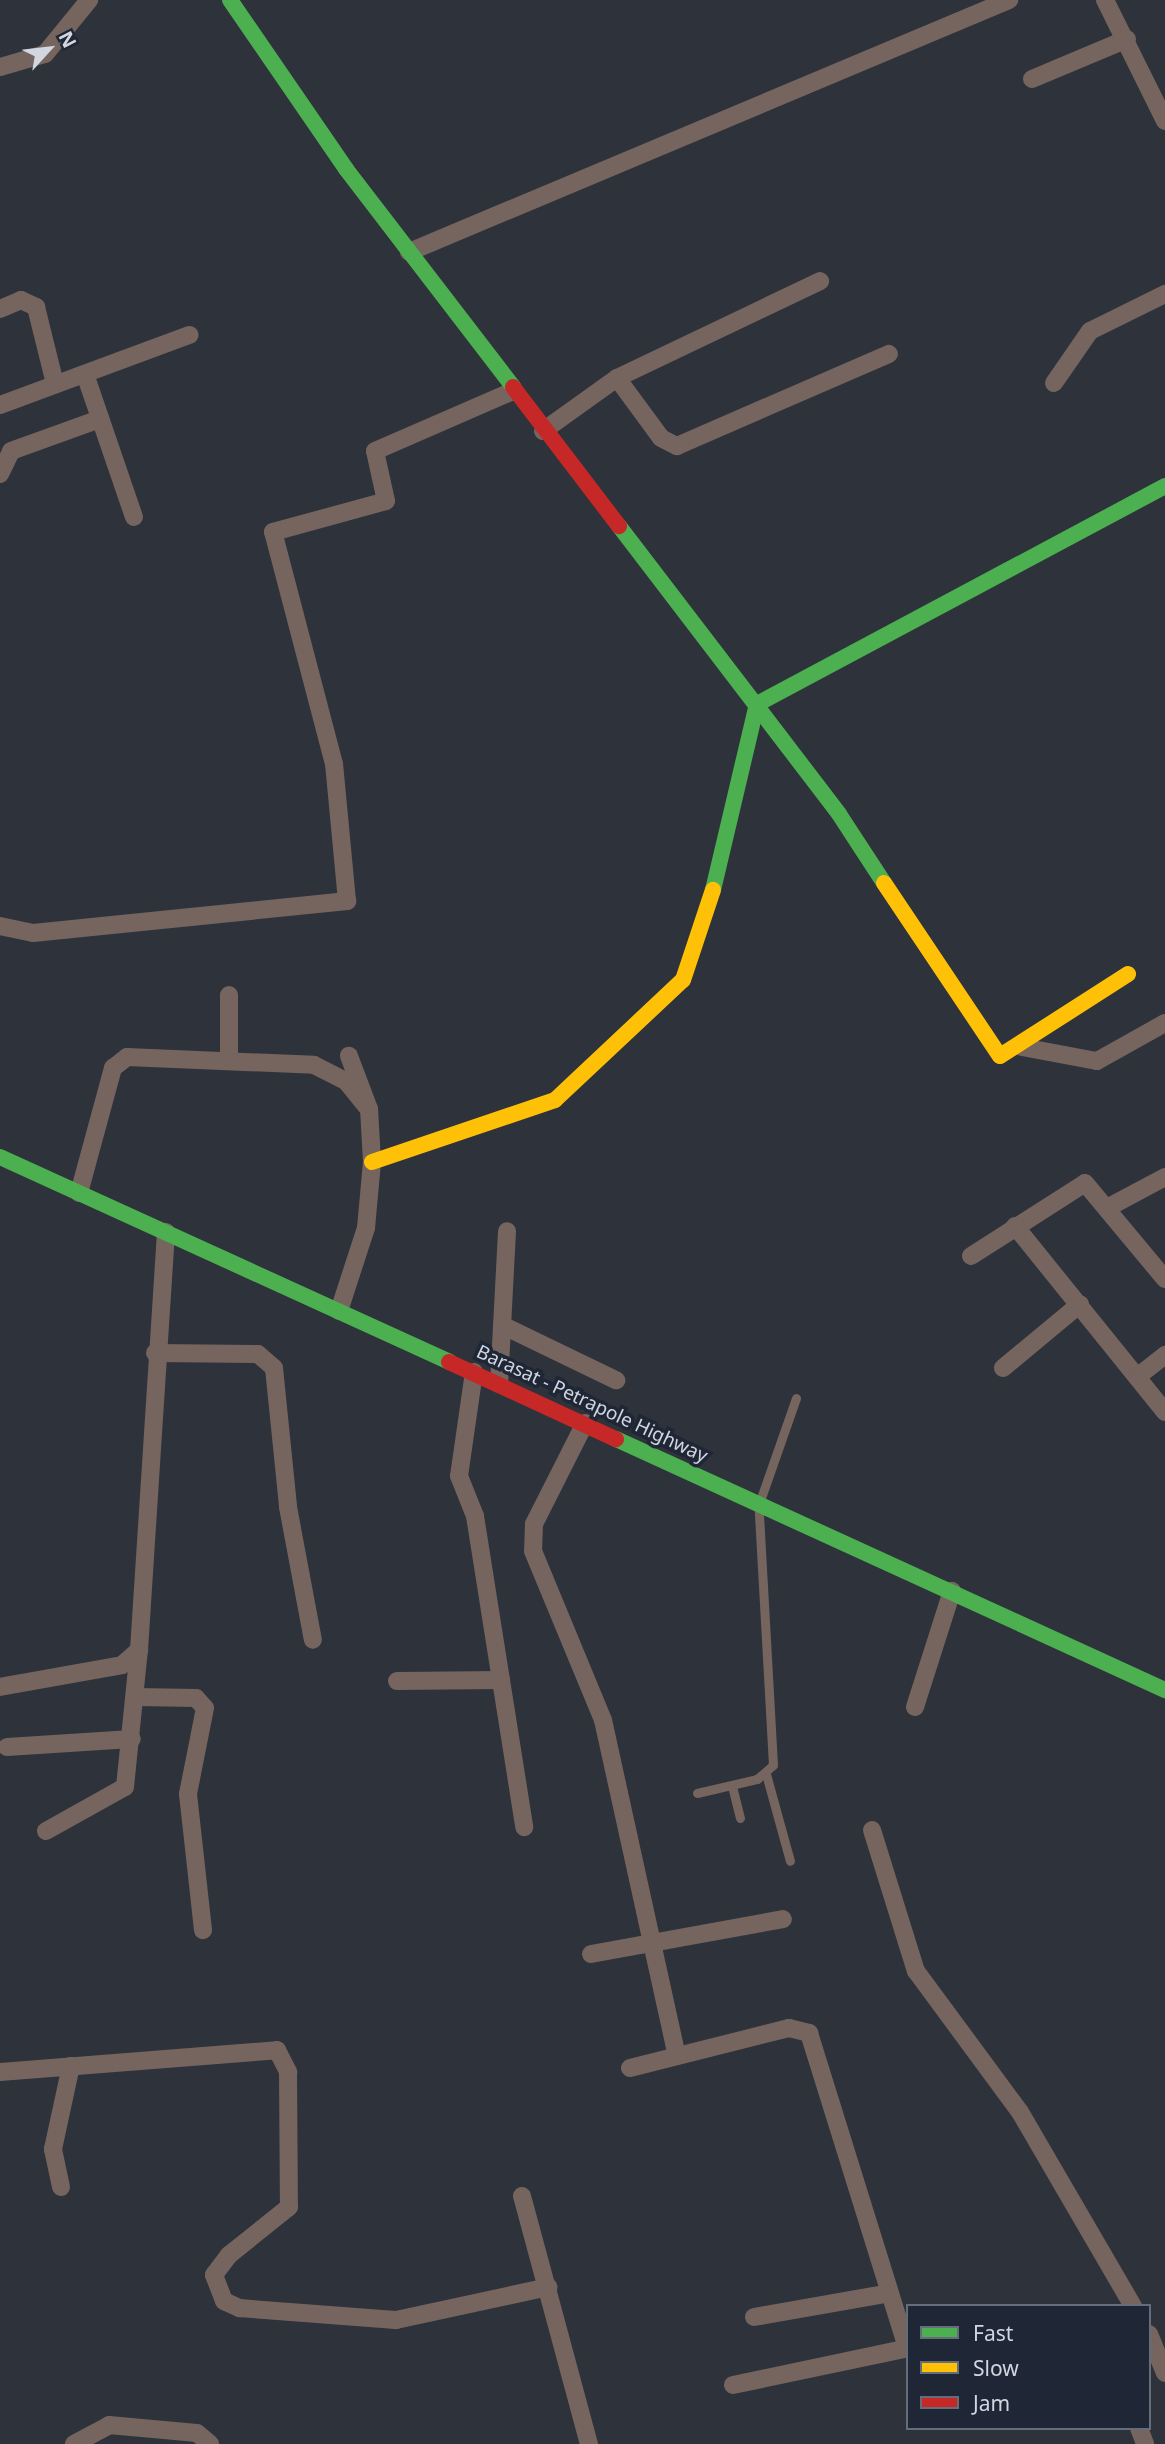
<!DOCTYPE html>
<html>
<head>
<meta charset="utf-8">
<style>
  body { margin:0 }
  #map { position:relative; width:1165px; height:2444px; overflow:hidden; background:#2e323b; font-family:"Noto Sans",sans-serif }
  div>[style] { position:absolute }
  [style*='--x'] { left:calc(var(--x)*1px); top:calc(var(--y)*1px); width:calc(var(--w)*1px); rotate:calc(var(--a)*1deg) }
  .lane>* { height:9px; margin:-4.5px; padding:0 4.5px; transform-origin:4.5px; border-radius:4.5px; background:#75655e }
  .street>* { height:18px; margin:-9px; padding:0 9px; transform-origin:9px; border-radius:9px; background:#75655e }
  .fast>* { height:16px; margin:-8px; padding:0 8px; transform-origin:8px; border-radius:8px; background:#4caf50 }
  .slow>* { height:16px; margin:-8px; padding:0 8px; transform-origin:8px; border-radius:8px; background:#ffc107 }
  .jam>* { height:16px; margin:-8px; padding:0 8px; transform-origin:8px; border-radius:8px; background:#c62828 }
  span { translate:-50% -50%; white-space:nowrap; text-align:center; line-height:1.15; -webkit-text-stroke:7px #1f2736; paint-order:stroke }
  .street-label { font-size:19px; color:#d1d6e0 }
  .legend { position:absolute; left:906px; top:2304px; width:245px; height:126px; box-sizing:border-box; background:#1f2736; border:2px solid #666d7a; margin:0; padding:9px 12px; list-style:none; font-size:21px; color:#d1d6e0 }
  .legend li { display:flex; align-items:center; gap:14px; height:35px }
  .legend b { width:35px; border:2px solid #666d7a }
  .north { position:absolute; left:14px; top:14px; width:70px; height:70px; -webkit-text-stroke:5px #1f2736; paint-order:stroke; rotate:63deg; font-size:19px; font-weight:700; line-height:28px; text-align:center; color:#d1d6e0 }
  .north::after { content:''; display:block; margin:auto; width:24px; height:32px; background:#d1d6e0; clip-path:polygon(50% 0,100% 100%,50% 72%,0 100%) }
</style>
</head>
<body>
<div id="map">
  <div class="lane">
    <i style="--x:761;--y:1498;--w:106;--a:-70.7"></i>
    <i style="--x:766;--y:1774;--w:90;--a:74.6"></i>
    <i style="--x:732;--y:1786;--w:33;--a:76"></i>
    <i style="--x:697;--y:1793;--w:62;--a:-13.1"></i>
    <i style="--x:757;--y:1779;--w:21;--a:-41"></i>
    <i style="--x:773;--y:1765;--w:254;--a:-93.2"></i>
  </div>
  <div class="street">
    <i style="--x:1105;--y:0;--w:135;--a:63.6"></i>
    <i style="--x:0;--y:67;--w:47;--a:-16.1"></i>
    <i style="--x:45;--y:54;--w:70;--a:-50.8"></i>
    <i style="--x:1032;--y:79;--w:103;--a:-22.8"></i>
    <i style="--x:409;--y:252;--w:651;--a:-22.78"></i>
    <i style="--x:0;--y:309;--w:23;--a:-23"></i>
    <i style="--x:21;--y:300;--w:17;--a:25"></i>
    <i style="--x:36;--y:307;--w:79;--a:76.1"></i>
    <i style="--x:85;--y:374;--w:151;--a:71.1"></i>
    <i style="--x:617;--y:378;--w:225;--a:-25.5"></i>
    <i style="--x:1054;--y:383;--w:63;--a:-55.3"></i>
    <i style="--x:1090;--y:331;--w:84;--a:-26.3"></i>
    <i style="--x:0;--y:405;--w:202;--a:-20.3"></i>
    <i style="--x:543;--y:431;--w:91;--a:-35.6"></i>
    <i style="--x:617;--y:378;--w:74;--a:53.7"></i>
    <i style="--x:661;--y:438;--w:18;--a:27"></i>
    <i style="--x:677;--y:446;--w:231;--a:-23.5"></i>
    <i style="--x:0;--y:474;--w:25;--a:-64"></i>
    <i style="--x:11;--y:451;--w:95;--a:-19.8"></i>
    <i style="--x:0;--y:926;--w:34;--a:12"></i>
    <i style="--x:33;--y:933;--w:316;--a:-5.8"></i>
    <i style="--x:347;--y:901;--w:138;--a:-95.4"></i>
    <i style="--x:334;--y:764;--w:240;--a:-104.7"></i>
    <i style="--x:273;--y:532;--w:117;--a:-15.3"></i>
    <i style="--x:386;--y:501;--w:51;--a:-102.4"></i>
    <i style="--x:375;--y:451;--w:150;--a:-23.5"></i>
    <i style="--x:1022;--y:1047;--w:76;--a:10.6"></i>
    <i style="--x:1097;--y:1061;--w:78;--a:-29.2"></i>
    <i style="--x:229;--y:1059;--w:64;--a:-90"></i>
    <i style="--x:79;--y:1193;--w:130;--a:-74.8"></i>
    <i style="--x:113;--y:1068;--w:18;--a:-38"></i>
    <i style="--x:127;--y:1057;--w:187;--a:2.4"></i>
    <i style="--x:314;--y:1065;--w:36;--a:27"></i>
    <i style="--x:346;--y:1081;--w:36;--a:51"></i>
    <i style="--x:1107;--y:1208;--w:66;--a:-28.1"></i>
    <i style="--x:1015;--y:1226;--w:239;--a:51.1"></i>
    <i style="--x:971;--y:1256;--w:135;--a:-32.6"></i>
    <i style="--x:1085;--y:1183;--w:125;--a:50.2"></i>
    <i style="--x:339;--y:1311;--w:87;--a:-72"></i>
    <i style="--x:366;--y:1228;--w:66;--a:-84.8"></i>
    <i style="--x:372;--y:1162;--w:53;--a:-93.2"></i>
    <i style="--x:369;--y:1109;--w:57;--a:-110.7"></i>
    <i style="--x:502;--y:1325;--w:127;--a:25.8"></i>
    <i style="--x:155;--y:1353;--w:103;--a:0.6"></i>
    <i style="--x:258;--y:1354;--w:21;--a:41"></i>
    <i style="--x:274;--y:1368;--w:140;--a:84.2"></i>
    <i style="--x:288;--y:1507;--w:135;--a:79.4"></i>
    <i style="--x:1003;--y:1368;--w:100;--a:-39.7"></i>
    <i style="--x:474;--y:1372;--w:105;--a:98.2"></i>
    <i style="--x:459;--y:1476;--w:43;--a:68.2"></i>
    <i style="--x:475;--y:1516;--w:315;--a:81"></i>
    <i style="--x:1137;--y:1377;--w:36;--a:-38"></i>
    <i style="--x:499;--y:1384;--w:153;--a:-87"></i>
    <i style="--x:585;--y:1423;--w:113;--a:116.8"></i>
    <i style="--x:534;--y:1524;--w:27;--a:92"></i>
    <i style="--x:533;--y:1551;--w:183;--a:67.5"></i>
    <i style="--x:603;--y:1720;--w:344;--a:77.6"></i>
    <i style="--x:397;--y:1681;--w:104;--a:-0.6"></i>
    <i style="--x:0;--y:1687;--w:124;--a:-10.2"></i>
    <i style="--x:122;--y:1665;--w:23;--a:-41"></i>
    <i style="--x:139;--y:1650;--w:419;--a:-86.3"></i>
    <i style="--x:135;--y:1697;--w:61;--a:0.9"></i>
    <i style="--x:196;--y:1698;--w:13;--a:48"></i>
    <i style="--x:205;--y:1708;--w:88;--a:101.2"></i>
    <i style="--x:188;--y:1794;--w:137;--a:83.7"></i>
    <i style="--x:915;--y:1707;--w:122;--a:-72.3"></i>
    <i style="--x:7;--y:1747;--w:125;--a:-3.7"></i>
    <i style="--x:872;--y:1830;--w:148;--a:72.7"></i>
    <i style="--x:916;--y:1971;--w:175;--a:53.6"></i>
    <i style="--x:1020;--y:2112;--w:225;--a:59.8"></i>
    <i style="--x:46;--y:1831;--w:90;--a:-29.1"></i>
    <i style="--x:125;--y:1787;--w:138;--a:-84.2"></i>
    <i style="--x:591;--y:1954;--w:195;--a:-10.3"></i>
    <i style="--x:630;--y:2068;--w:164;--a:-14.1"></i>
    <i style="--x:789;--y:2028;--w:21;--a:14"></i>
    <i style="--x:809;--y:2033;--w:330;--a:72.7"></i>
    <i style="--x:0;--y:2072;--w:278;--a:-4.5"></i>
    <i style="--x:277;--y:2050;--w:25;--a:63"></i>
    <i style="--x:288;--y:2072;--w:135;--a:89.6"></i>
    <i style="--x:289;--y:2207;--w:77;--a:141.3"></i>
    <i style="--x:229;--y:2255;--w:25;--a:127"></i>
    <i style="--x:214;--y:2275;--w:28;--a:69"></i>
    <i style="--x:224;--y:2301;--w:17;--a:25"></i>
    <i style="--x:239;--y:2308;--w:157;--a:4.4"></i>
    <i style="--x:396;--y:2320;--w:156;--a:-12.2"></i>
    <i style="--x:61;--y:2187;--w:39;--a:-102"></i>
    <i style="--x:53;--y:2149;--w:85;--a:-77.8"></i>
    <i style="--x:522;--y:2196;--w:257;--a:74.9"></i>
    <i style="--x:754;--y:2317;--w:138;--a:-10"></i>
    <i style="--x:1149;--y:2334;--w:42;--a:67.7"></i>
    <i style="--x:733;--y:2385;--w:179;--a:-11.9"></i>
    <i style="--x:1139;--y:2428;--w:17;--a:69"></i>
    <i style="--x:74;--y:2444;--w:40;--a:-28"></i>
    <i style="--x:109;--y:2425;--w:88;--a:5.2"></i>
    <i style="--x:197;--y:2433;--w:17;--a:40"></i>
  </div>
  <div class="fast">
    <i style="--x:230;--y:0;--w:205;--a:55.5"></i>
    <i style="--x:346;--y:169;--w:275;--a:52.5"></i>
    <i style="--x:619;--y:526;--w:362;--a:52.6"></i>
    <i style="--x:839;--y:814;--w:82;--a:56.9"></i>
    <i style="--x:713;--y:890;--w:191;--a:-76.7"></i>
    <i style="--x:757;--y:704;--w:463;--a:-28.1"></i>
    <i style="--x:0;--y:1157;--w:494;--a:24.5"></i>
    <i style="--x:616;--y:1439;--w:604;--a:24.57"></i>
  </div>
  <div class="slow">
    <i style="--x:884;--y:883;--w:208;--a:56.2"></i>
    <i style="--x:1000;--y:1056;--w:152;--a:-32.6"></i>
    <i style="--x:372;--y:1162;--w:193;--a:-18.7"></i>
    <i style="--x:555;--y:1100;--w:175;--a:-43.2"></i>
    <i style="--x:683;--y:980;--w:95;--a:-71.6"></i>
  </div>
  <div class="jam">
    <i style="--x:513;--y:387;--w:175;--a:52.7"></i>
    <i style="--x:449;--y:1362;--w:184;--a:24.8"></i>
  </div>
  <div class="street-label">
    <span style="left:592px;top:1404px;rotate:25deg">Barasat - Petrapole Highway</span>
  </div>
  <ul class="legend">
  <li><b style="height:9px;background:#4caf50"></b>Fast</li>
  <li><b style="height:9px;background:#ffc107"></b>Slow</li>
  <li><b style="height:9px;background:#c62828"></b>Jam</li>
  </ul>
  <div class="north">N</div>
</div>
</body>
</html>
